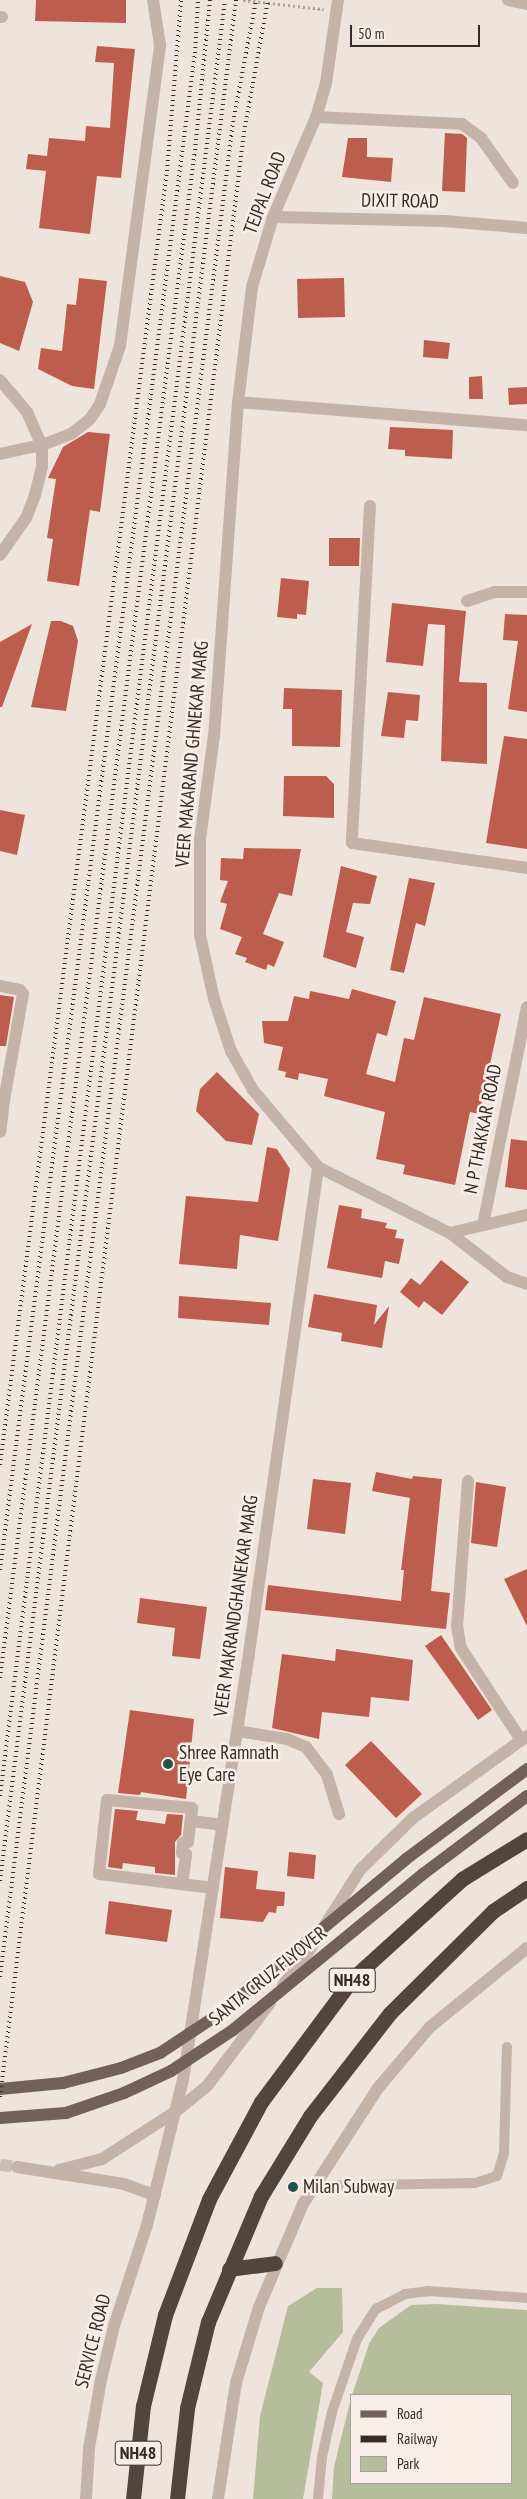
<!DOCTYPE html>
<html>
<head>
<meta charset="utf-8">
<style>
  body { margin:0 }
  #map { position:relative; width:527px; height:2499px; overflow:hidden; background:#efe4db; font-family:"PT Sans Narrow",sans-serif }
  div>[style] { position:absolute }
  [style*='--x'] { left:calc(var(--x)*1px); top:calc(var(--y)*1px); width:calc(var(--w)*1px); rotate:calc(var(--a)*1deg) }
  .green>* { inset:0; background:#b5bd9c }
  .building>* { inset:0; background:#bc5d4d }
  .tertiary-tunnel>* { height:12px; margin-top:-6px; transform-origin:0; background:repeating-linear-gradient(90deg,#cabfb7 0 12px,transparent 0 18px) }
  .path>* { height:3px; margin-top:-1.5px; transform-origin:0; background:repeating-linear-gradient(90deg,#b29d92 0 2.5px,transparent 0 5px) }
  .service>* { height:10px; margin:-5px; padding:0 5px; transform-origin:5px; border-radius:5px; background:#c6b3a8 }
  .minor>* { height:12px; margin:-6px; padding:0 6px; transform-origin:6px; border-radius:6px; background:#c6b3a8 }
  .tertiary>* { height:12px; margin:-6px; padding:0 6px; transform-origin:6px; border-radius:6px; background:#c6b3a8 }
  .primary>* { height:12px; margin:-6px; padding:0 6px; transform-origin:6px; border-radius:6px; background:#74605a }
  .motorway>* { height:15px; margin:-7.5px; padding:0 7.5px; transform-origin:7.5px; border-radius:7.5px; background:#54443f }
  .rail>* { height:4px; margin-top:-2px; transform-origin:0; background:repeating-linear-gradient(90deg,#342a28 0 1px,transparent 0 5px) }
  .dots>* { width:14px; height:14px; translate:-50% -50%; box-sizing:border-box; border:2px solid #f7eee7; border-radius:50% }
  span { translate:-50% -50%; white-space:nowrap; text-align:center; line-height:1.15; -webkit-text-stroke:5px #f7eee7; paint-order:stroke }
  .shield-label span { padding:1px 4px; background:#f7eee7; border:1px solid; border-radius:4px; -webkit-text-stroke-width:0 }
  .shield-label { font-size:18px; color:#342a28; font-weight:700 }
  .street-label { font-size:19px; color:#342a28 }
  .poi-label { font-size:19px; color:#342a28 }
  .left { translate:0 -50%; text-align:left }
  .legend { position:absolute; left:350px; top:2394px; width:162px; height:90px; box-sizing:border-box; background:#f7eee7; border:1px solid #a9a09b; margin:0; padding:6px 9px; list-style:none; font-size:15px; color:#342a28 }
  .legend li { display:flex; align-items:center; gap:10px; height:25px }
  .legend b { width:25px; border:1px solid #a9a09b }
  .scale { position:absolute; left:350px; top:25px; width:130px; height:22px; box-sizing:border-box; border:2px solid #342a28; border-top:0; padding-left:6px; font-size:15px; line-height:18px; white-space:nowrap; color:#342a28; -webkit-text-stroke:4px #f7eee7; paint-order:stroke }
</style>
</head>
<body>
<div id="map">
  <div class="green">
    <i style="clip-path:polygon(317px 2288px,342px 2288px,343px 2332px,309px 2372px,323px 2383px,303px 2499px,253px 2499px,260px 2416px,288px 2306px)"></i>
    <i style="clip-path:polygon(436px 2304px,527px 2310px,527px 2499px,332px 2499px,334px 2467px,351px 2398px,351px 2483px,511px 2483px,511px 2395px,352px 2395px,369px 2344px,379px 2328px,411px 2305px)"></i>
  </div>
  <div class="building">
    <i style="clip-path:polygon(36px 0,126px 0,126px 23px,35px 21px)"></i>
    <i style="clip-path:polygon(97px 46px,135px 49px,121px 178px,97px 176px,90px 234px,39px 228px,46px 171px,26px 169px,28px 154px,47px 156px,49px 138px,85px 141px,86px 126px,110px 128px,114px 63px,95px 62px)"></i>
    <i style="clip-path:polygon(445px 133px,462px 134px,467px 138px,465px 192px,442px 191px)"></i>
    <i style="clip-path:polygon(348px 138px,367px 138px,367px 157px,393px 158px,391px 182px,342px 177px)"></i>
    <i style="clip-path:polygon(0 276px,25px 282px,33px 302px,19px 351px,0 343px)"></i>
    <i style="clip-path:polygon(79px 278px,107px 281px,94px 389px,72px 386px,38px 369px,41px 348px,62px 351px,67px 304px,76px 305px)"></i>
    <i style="clip-path:polygon(344px 278px,345px 317px,298px 318px,297px 279px)"></i>
    <i style="clip-path:polygon(424px 340px,450px 343px,448px 359px,423px 357px)"></i>
    <i style="clip-path:polygon(482px 376px,483px 399px,469px 399px,469px 377px)"></i>
    <i style="clip-path:polygon(527px 387px,527px 404px,509px 405px,508px 388px)"></i>
    <i style="clip-path:polygon(390px 427px,453px 430px,452px 459px,405px 456px,405px 450px,388px 449px)"></i>
    <i style="clip-path:polygon(88px 432px,110px 434px,100px 512px,90px 510px,79px 586px,47px 581px,53px 539px,47px 538px,56px 479px,48px 478px,63px 447px)"></i>
    <i style="clip-path:polygon(329px 538px,360px 538px,359px 566px,329px 566px)"></i>
    <i style="clip-path:polygon(281px 578px,309px 581px,306px 615px,297px 614px,297px 619px,277px 617px)"></i>
    <i style="clip-path:polygon(392px 603px,466px 611px,459px 682px,487px 683px,487px 764px,441px 761px,445px 625px,428px 624px,423px 666px,386px 662px)"></i>
    <i style="clip-path:polygon(505px 614px,527px 615px,527px 712px,508px 709px,518px 641px,503px 640px)"></i>
    <i style="clip-path:polygon(51px 621px,61px 621px,73px 626px,78px 641px,66px 711px,31px 707px)"></i>
    <i style="clip-path:polygon(32px 624px,2px 707px,0 707px,0 642px)"></i>
    <i style="clip-path:polygon(284px 688px,342px 690px,340px 747px,292px 746px,292px 709px,283px 709px)"></i>
    <i style="clip-path:polygon(388px 692px,420px 695px,418px 721px,406px 720px,404px 738px,381px 736px)"></i>
    <i style="clip-path:polygon(504px 736px,527px 739px,527px 849px,486px 843px)"></i>
    <i style="clip-path:polygon(284px 776px,326px 776px,334px 784px,334px 818px,283px 816px)"></i>
    <i style="clip-path:polygon(0 810px,25px 815px,17px 855px,0 851px)"></i>
    <i style="clip-path:polygon(244px 848px,301px 849px,292px 896px,279px 893px,263px 934px,284px 942px,274px 967px,268px 964px,266px 970px,245px 962px,247px 958px,235px 954px,242px 937px,220px 929px,227px 904px,220px 902px,228px 881px,220px 880px,221px 858px,243px 859px)"></i>
    <i style="clip-path:polygon(341px 866px,377px 876px,370px 904px,353px 903px,346px 932px,364px 937px,356px 968px,323px 957px)"></i>
    <i style="clip-path:polygon(409px 878px,435px 883px,425px 926px,416px 923px,404px 973px,390px 970px)"></i>
    <i style="clip-path:polygon(352px 989px,396px 1001px,387px 1036px,377px 1033px,366px 1074px,395px 1082px,404px 1038px,414px 1040px,424px 997px,501px 1014px,479px 1114px,470px 1112px,455px 1185px,403px 1174px,405px 1165px,376px 1159px,385px 1112px,324px 1096px,328px 1079px,299px 1073px,298px 1080px,285px 1077px,286px 1072px,278px 1070px,283px 1047px,264px 1043px,262px 1021px,288px 1021px,294px 996px,309px 999px,310px 991px,349px 999px)"></i>
    <i style="clip-path:polygon(0 995px,14px 997px,6px 1046px,0 1046px)"></i>
    <i style="clip-path:polygon(217px 1072px,259px 1114px,252px 1145px,226px 1141px,196px 1111px,200px 1089px)"></i>
    <i style="clip-path:polygon(511px 1139px,527px 1141px,527px 1190px,505px 1187px)"></i>
    <i style="clip-path:polygon(267px 1147px,277px 1149px,290px 1169px,278px 1241px,240px 1235px,237px 1269px,179px 1264px,186px 1196px,258px 1202px)"></i>
    <i style="clip-path:polygon(339px 1205px,362px 1209px,361px 1218px,387px 1223px,385px 1228px,397px 1230px,395px 1238px,404px 1239px,399px 1264px,385px 1261px,382px 1278px,327px 1268px)"></i>
    <i style="clip-path:polygon(441px 1260px,469px 1282px,442px 1315px,424px 1301px,419px 1308px,400px 1292px,411px 1278px,420px 1285px)"></i>
    <i style="clip-path:polygon(314px 1294px,377px 1305px,374px 1325px,389px 1306px,382px 1348px,341px 1341px,342px 1333px,308px 1327px)"></i>
    <i style="clip-path:polygon(179px 1296px,271px 1303px,269px 1325px,178px 1318px)"></i>
    <i style="clip-path:polygon(376px 1472px,412px 1479px,413px 1476px,442px 1479px,431px 1591px,450px 1593px,446px 1629px,265px 1610px,268px 1585px,401px 1601px,404px 1570px,401px 1570px,410px 1498px,372px 1491px)"></i>
    <i style="clip-path:polygon(313px 1479px,351px 1483px,345px 1534px,307px 1529px)"></i>
    <i style="clip-path:polygon(476px 1482px,506px 1487px,497px 1547px,471px 1543px)"></i>
    <i style="clip-path:polygon(527px 1569px,527px 1626px,504px 1579px)"></i>
    <i style="clip-path:polygon(140px 1598px,207px 1607px,200px 1659px,172px 1656px,175px 1628px,137px 1623px)"></i>
    <i style="clip-path:polygon(441px 1635px,492px 1710px,478px 1720px,425px 1646px)"></i>
    <i style="clip-path:polygon(336px 1649px,413px 1660px,409px 1701px,371px 1697px,369px 1717px,322px 1712px,319px 1739px,272px 1728px,282px 1654px,335px 1661px)"></i>
    <i style="clip-path:polygon(130px 1710px,194px 1719px,186px 1799px,141px 1792px,140px 1795px,118px 1793px)"></i>
    <i style="clip-path:polygon(371px 1741px,422px 1794px,396px 1818px,345px 1765px)"></i>
    <i style="clip-path:polygon(115px 1809px,138px 1811px,136px 1820px,165px 1824px,167px 1814px,183px 1815px,181px 1835px,175px 1842px,175px 1875px,155px 1873px,155px 1867px,123px 1863px,122px 1869px,108px 1867px)"></i>
    <i style="clip-path:polygon(289px 1852px,316px 1855px,314px 1879px,287px 1876px)"></i>
    <i style="clip-path:polygon(225px 1867px,258px 1871px,256px 1889px,285px 1892px,284px 1906px,277px 1906px,276px 1913px,269px 1912px,263px 1922px,220px 1918px)"></i>
    <i style="clip-path:polygon(109px 1901px,172px 1910px,167px 1942px,105px 1934px)"></i>
  </div>
  <div class="tertiary-tunnel">
    <i style="--x:0;--y:2165;--w:17;--a:7"></i>
  </div>
  <div class="path">
    <i style="--x:243;--y:0;--w:81;--a:6.3"></i>
  </div>
  <div class="service">
    <i style="--x:314;--y:2186;--w:161;--a:-1.1"></i>
    <i style="--x:475;--y:2183;--w:23;--a:-18"></i>
    <i style="--x:497;--y:2176;--w:24;--a:-73"></i>
    <i style="--x:504;--y:2153;--w:106;--a:-88.4"></i>
    <i style="--x:318;--y:2499;--w:42;--a:-84.6"></i>
    <i style="--x:322;--y:2457;--w:46;--a:-77.5"></i>
    <i style="--x:332;--y:2412;--w:77;--a:-71.1"></i>
    <i style="--x:357;--y:2339;--w:36;--a:-58"></i>
    <i style="--x:376;--y:2309;--w:33;--a:-27"></i>
    <i style="--x:405;--y:2294;--w:23;--a:-7"></i>
    <i style="--x:428;--y:2291;--w:99;--a:4"></i>
  </div>
  <div class="minor">
    <i style="--x:508;--y:0;--w:19;--a:12"></i>
    <i style="--x:0;--y:17;--w:2;--a:0"></i>
    <i style="--x:316;--y:117;--w:146;--a:2.7"></i>
    <i style="--x:462;--y:124;--w:24;--a:36"></i>
    <i style="--x:481;--y:138;--w:55;--a:54.6"></i>
    <i style="--x:273;--y:217;--w:171;--a:1.3"></i>
    <i style="--x:444;--y:221;--w:83;--a:4.8"></i>
    <i style="--x:0;--y:380;--w:42;--a:49.8"></i>
    <i style="--x:27;--y:412;--w:36;--a:66"></i>
    <i style="--x:42;--y:445;--w:22;--a:90"></i>
    <i style="--x:42;--y:467;--w:29;--a:104"></i>
    <i style="--x:35;--y:495;--w:25;--a:111"></i>
    <i style="--x:26;--y:518;--w:45;--a:125.1"></i>
    <i style="--x:238;--y:402;--w:290;--a:4.6"></i>
    <i style="--x:0;--y:454;--w:43;--a:-12.1"></i>
    <i style="--x:42;--y:445;--w:31;--a:-21"></i>
    <i style="--x:71;--y:434;--w:24;--a:-38"></i>
    <i style="--x:90;--y:419;--w:18;--a:-56"></i>
    <i style="--x:100;--y:404;--w:61;--a:-71"></i>
    <i style="--x:120;--y:346;--w:304;--a:-82.4"></i>
    <i style="--x:160;--y:45;--w:46;--a:-98.8"></i>
    <i style="--x:370;--y:506;--w:337;--a:93.1"></i>
    <i style="--x:352;--y:843;--w:177;--a:8.1"></i>
    <i style="--x:467;--y:601;--w:28;--a:-18"></i>
    <i style="--x:494;--y:592;--w:33;--a:0"></i>
    <i style="--x:0;--y:986;--w:20;--a:11"></i>
    <i style="--x:20;--y:990;--w:5;--a:53"></i>
    <i style="--x:23;--y:994;--w:109;--a:100.1"></i>
    <i style="--x:0;--y:1100;--w:4;--a:14"></i>
    <i style="--x:4;--y:1101;--w:31;--a:97"></i>
    <i style="--x:483;--y:1225;--w:222;--a:-78.6"></i>
    <i style="--x:450;--y:1233;--w:72;--a:37.7"></i>
    <i style="--x:507;--y:1277;--w:21;--a:19"></i>
    <i style="--x:468;--y:1481;--w:145;--a:94.3"></i>
    <i style="--x:457;--y:1626;--w:22;--a:80"></i>
    <i style="--x:461;--y:1648;--w:110;--a:56.9"></i>
    <i style="--x:237;--y:1731;--w:51;--a:9.1"></i>
    <i style="--x:287;--y:1739;--w:21;--a:23"></i>
    <i style="--x:306;--y:1747;--w:35;--a:53"></i>
    <i style="--x:327;--y:1775;--w:41;--a:72.9"></i>
    <i style="--x:191;--y:1821;--w:31;--a:7"></i>
    <i style="--x:182;--y:1884;--w:30;--a:-82"></i>
    <i style="--x:186;--y:1854;--w:4;--a:-166"></i>
    <i style="--x:182;--y:1853;--w:10;--a:-84"></i>
    <i style="--x:183;--y:1843;--w:5;--a:-11"></i>
    <i style="--x:188;--y:1842;--w:34;--a:-83"></i>
    <i style="--x:192;--y:1808;--w:85;--a:-174.6"></i>
    <i style="--x:107;--y:1800;--w:74;--a:96.2"></i>
    <i style="--x:99;--y:1874;--w:115;--a:7"></i>
    <i style="--x:283;--y:1985;--w:41;--a:-52.9"></i>
    <i style="--x:308;--y:1952;--w:97;--a:-57.6"></i>
    <i style="--x:360;--y:1870;--w:74;--a:-44.5"></i>
    <i style="--x:413;--y:1818;--w:140;--a:-35.7"></i>
    <i style="--x:175;--y:2112;--w:41;--a:-39.1"></i>
    <i style="--x:207;--y:2086;--w:104;--a:-52.8"></i>
  </div>
  <div class="tertiary">
    <i style="--x:338;--y:0;--w:84;--a:98.2"></i>
    <i style="--x:326;--y:83;--w:35;--a:106"></i>
    <i style="--x:316;--y:117;--w:109;--a:113.3"></i>
    <i style="--x:273;--y:217;--w:73;--a:106.7"></i>
    <i style="--x:252;--y:287;--w:116;--a:96.9"></i>
    <i style="--x:238;--y:402;--w:334;--a:94.1"></i>
    <i style="--x:214;--y:735;--w:106;--a:97.6"></i>
    <i style="--x:200;--y:840;--w:95;--a:90"></i>
    <i style="--x:200;--y:935;--w:66;--a:77.7"></i>
    <i style="--x:214;--y:999;--w:55;--a:71.9"></i>
    <i style="--x:231;--y:1051;--w:45;--a:60.6"></i>
    <i style="--x:253;--y:1090;--w:101;--a:49.8"></i>
    <i style="--x:318;--y:1167;--w:148;--a:26.6"></i>
    <i style="--x:450;--y:1233;--w:79;--a:-13.2"></i>
    <i style="--x:17;--y:2167;--w:108;--a:9"></i>
    <i style="--x:124;--y:2184;--w:33;--a:20"></i>
    <i style="--x:59;--y:2170;--w:44;--a:-14.3"></i>
    <i style="--x:102;--y:2159;--w:87;--a:-32.8"></i>
    <i style="--x:86;--y:2499;--w:51;--a:-86.6"></i>
    <i style="--x:89;--y:2448;--w:69;--a:-80"></i>
    <i style="--x:101;--y:2380;--w:56;--a:-76.5"></i>
    <i style="--x:114;--y:2326;--w:106;--a:-71.9"></i>
    <i style="--x:147;--y:2225;--w:149;--a:-76.1"></i>
    <i style="--x:183;--y:2080;--w:432;--a:-81.2"></i>
    <i style="--x:249;--y:1653;--w:491;--a:-81.9"></i>
    <i style="--x:218;--y:2499;--w:117;--a:-81.2"></i>
    <i style="--x:236;--y:2383;--w:79;--a:-73.2"></i>
    <i style="--x:259;--y:2307;--w:112;--a:-66.9"></i>
    <i style="--x:303;--y:2204;--w:138;--a:-57.1"></i>
    <i style="--x:378;--y:2088;--w:80;--a:-49.6"></i>
    <i style="--x:430;--y:2027;--w:125;--a:-39.2"></i>
  </div>
  <div class="primary">
    <i style="--x:0;--y:2089;--w:63;--a:-5.4"></i>
    <i style="--x:63;--y:2083;--w:60;--a:-14.5"></i>
    <i style="--x:121;--y:2068;--w:42;--a:-21"></i>
    <i style="--x:160;--y:2053;--w:74;--a:-33.5"></i>
    <i style="--x:222;--y:2012;--w:239;--a:-39.7"></i>
    <i style="--x:406;--y:1859;--w:151;--a:-36.6"></i>
    <i style="--x:0;--y:2118;--w:66;--a:-4.3"></i>
    <i style="--x:66;--y:2113;--w:61;--a:-19"></i>
    <i style="--x:124;--y:2093;--w:52;--a:-25.1"></i>
    <i style="--x:171;--y:2071;--w:74;--a:-33.5"></i>
    <i style="--x:233;--y:2030;--w:246;--a:-39.4"></i>
    <i style="--x:423;--y:1874;--w:130;--a:-36.9"></i>
  </div>
  <div class="motorway">
    <i style="--x:229;--y:2269;--w:46;--a:-7.4"></i>
    <i style="--x:133;--y:2499;--w:94;--a:-83.9"></i>
    <i style="--x:143;--y:2406;--w:94;--a:-76.4"></i>
    <i style="--x:165;--y:2315;--w:124;--a:-69.2"></i>
    <i style="--x:209;--y:2199;--w:110;--a:-61.8"></i>
    <i style="--x:261;--y:2102;--w:154;--a:-53.4"></i>
    <i style="--x:353;--y:1978;--w:147;--a:-42.2"></i>
    <i style="--x:462;--y:1879;--w:76;--a:-31.6"></i>
    <i style="--x:177;--y:2499;--w:92;--a:-83.7"></i>
    <i style="--x:187;--y:2408;--w:89;--a:-76.3"></i>
    <i style="--x:208;--y:2322;--w:137;--a:-67.2"></i>
    <i style="--x:261;--y:2196;--w:94;--a:-58.5"></i>
    <i style="--x:310;--y:2116;--w:130;--a:-52.2"></i>
    <i style="--x:390;--y:2013;--w:145;--a:-44.7"></i>
    <i style="--x:493;--y:1911;--w:41;--a:-34.1"></i>
  </div>
  <div class="rail">
    <i style="--x:0;--y:1465;--w:1305;--a:-82.65"></i>
    <i style="--x:167;--y:171;--w:172;--a:-85.3"></i>
    <i style="--x:0;--y:1570;--w:1529;--a:-82.68"></i>
    <i style="--x:195;--y:53;--w:53;--a:-86.8"></i>
    <i style="--x:0;--y:1678;--w:1540;--a:-82.73"></i>
    <i style="--x:195;--y:150;--w:151;--a:-84.3"></i>
    <i style="--x:0;--y:1796;--w:1810;--a:-82.86"></i>
    <i style="--x:0;--y:1881;--w:1896;--a:-82.85"></i>
    <i style="--x:0;--y:1977;--w:1870;--a:-82.84"></i>
    <i style="--x:233;--y:122;--w:124;--a:-79.3"></i>
    <i style="--x:0;--y:2097;--w:1980;--a:-82.92"></i>
    <i style="--x:244;--y:132;--w:134;--a:-79.7"></i>
  </div>
  <div class="dots">
    <i style="left:168px;top:1764px;background:#215250"></i>
    <i style="left:293px;top:2187px;background:#215250"></i>
  </div>
  <div class="shield-label">
    <span style="left:352px;top:1980px">NH48</span>
    <span style="left:138px;top:2453px">NH48</span>
  </div>
  <div class="street-label">
    <span style="left:265px;top:193px;rotate:-69deg">TEJPAL ROAD</span>
    <span style="left:400px;top:201px;rotate:1deg">DIXIT ROAD</span>
    <span style="left:192px;top:754px;rotate:-85deg">VEER MAKARAND GHNEKAR MARG</span>
    <span style="left:483px;top:1129px;rotate:-79deg">N P THAKKAR ROAD</span>
    <span style="left:236px;top:1606px;rotate:-82deg">VEER MAKRANDGHANEKAR MARG</span>
    <span style="left:268px;top:1976px;rotate:-39deg">SANTA CRUZ FLYOVER</span>
    <span style="left:93px;top:2341px;rotate:-76deg">SERVICE ROAD</span>
  </div>
  <div class="poi-label">
    <span class="left" style="left:179px;top:1764px">Shree Ramnath<br>Eye Care</span>
    <span class="left" style="left:303px;top:2187px">Milan Subway</span>
  </div>
  <ul class="legend">
  <li><b style="height:6px;background:#74605a"></b>Road</li>
  <li><b style="height:6px;background:#342a28"></b>Railway</li>
  <li><b style="height:14px;background:#b5bd9c"></b>Park</li>
  </ul>
  <div class="scale">50 m</div>
</div>
</body>
</html>
